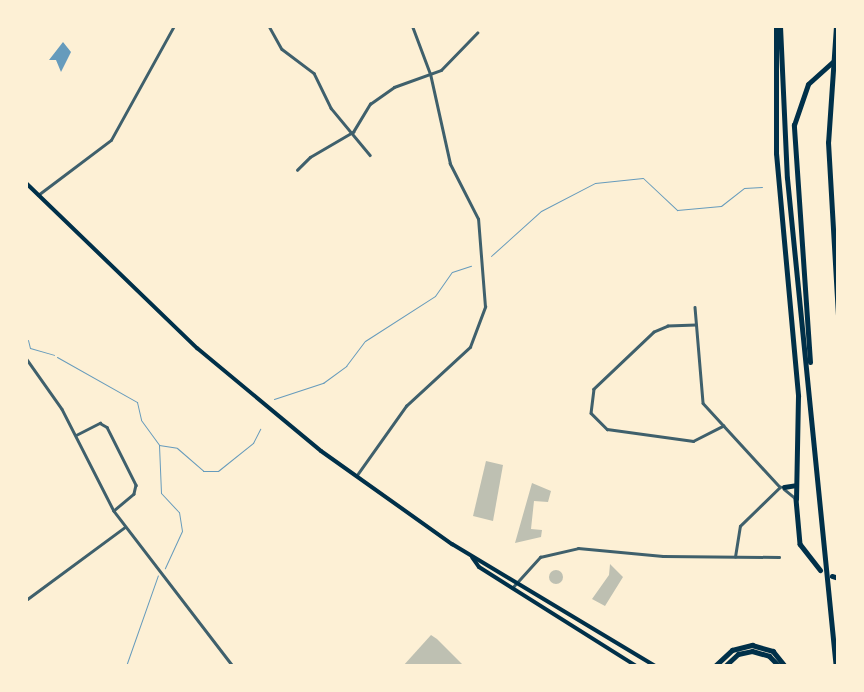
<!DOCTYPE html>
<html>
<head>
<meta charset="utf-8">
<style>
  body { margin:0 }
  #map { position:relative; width:864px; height:692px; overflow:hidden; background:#fdf0d5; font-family:"Source Sans 3",sans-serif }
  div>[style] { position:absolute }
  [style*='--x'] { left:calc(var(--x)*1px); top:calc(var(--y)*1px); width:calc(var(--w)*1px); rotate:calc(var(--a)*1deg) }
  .water>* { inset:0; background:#669bbc }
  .stream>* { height:1px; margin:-0.5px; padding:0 0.5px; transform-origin:0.5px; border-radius:0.5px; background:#669bbc }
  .building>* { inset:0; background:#bec0b2 }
  .round { border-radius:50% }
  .minor>* { height:2.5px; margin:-1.25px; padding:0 1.25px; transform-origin:1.25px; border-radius:1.25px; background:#3f606c }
  .secondary>* { height:4px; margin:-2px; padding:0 2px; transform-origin:2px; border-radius:2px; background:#003049 }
  .trunk>* { height:4.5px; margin:-2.25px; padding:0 2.25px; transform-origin:2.25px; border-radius:2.25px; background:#003049 }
  .motorway>* { height:5px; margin:-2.5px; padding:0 2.5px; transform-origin:2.5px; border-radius:2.5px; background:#003049 }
  span { translate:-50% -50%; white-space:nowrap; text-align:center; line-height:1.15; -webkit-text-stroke:5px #fdf0d5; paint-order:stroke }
  .frame { position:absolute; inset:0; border:28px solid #fdf0d5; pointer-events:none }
</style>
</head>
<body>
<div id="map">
  <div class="water">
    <i style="clip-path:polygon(63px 42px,71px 52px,61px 72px,56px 60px,49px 60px)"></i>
  </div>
  <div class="stream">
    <i style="--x:491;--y:256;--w:67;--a:-42"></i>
    <i style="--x:541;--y:211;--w:61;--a:-27.4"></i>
    <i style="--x:595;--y:183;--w:48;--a:-5.9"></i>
    <i style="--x:643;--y:178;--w:47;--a:43.3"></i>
    <i style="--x:677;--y:210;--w:44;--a:-5.2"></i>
    <i style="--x:721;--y:206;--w:29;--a:-38"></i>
    <i style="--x:744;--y:188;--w:18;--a:-3"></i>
    <i style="--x:26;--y:335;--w:1;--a:45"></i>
    <i style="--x:28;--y:340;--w:8;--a:76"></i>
    <i style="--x:30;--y:348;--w:25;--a:16"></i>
    <i style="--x:57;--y:357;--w:92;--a:29.4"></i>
    <i style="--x:137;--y:402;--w:18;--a:77"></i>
    <i style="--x:141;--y:420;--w:31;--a:54"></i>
    <i style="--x:159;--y:445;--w:48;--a:87.6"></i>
    <i style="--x:161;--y:493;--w:26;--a:47"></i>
    <i style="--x:179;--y:512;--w:19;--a:81"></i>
    <i style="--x:182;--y:531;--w:41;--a:114.7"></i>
    <i style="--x:274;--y:399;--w:52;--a:-18.1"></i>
    <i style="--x:323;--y:383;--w:29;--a:-36"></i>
    <i style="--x:346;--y:366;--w:31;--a:-53"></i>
    <i style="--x:365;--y:341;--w:83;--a:-32.7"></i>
    <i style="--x:435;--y:296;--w:29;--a:-55"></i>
    <i style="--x:452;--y:272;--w:20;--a:-18"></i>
    <i style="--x:159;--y:445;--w:18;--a:9"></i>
    <i style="--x:177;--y:448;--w:35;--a:41"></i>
    <i style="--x:203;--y:471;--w:15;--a:0"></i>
    <i style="--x:218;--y:471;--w:45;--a:-38.7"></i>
    <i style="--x:253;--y:443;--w:16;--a:-63"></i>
    <i style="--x:126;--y:666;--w:96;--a:-70.6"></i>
  </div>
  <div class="building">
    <i style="clip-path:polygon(486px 461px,503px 465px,493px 521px,473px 516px)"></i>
    <i style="clip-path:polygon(532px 483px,551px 491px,548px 502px,534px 501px,531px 529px,542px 530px,541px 537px,515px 543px)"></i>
    <i style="clip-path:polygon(610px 564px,623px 577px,605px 606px,592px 599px,609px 575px)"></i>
    <i class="round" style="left:549px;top:570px;width:14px;height:14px"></i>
    <i style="clip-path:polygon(431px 635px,437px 639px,464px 666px,403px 666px)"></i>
  </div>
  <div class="minor">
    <i style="--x:269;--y:26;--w:26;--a:61"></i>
    <i style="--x:282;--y:49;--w:40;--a:37"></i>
    <i style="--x:314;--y:73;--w:39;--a:64"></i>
    <i style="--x:331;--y:108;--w:61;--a:50.3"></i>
    <i style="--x:297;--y:170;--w:18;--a:-45"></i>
    <i style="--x:310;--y:157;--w:50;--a:-30.2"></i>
    <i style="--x:353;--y:132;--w:33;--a:-59"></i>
    <i style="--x:370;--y:104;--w:29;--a:-35"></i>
    <i style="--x:394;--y:87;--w:50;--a:-19.9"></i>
    <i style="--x:441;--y:70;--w:52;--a:-45.8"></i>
    <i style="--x:38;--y:195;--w:91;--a:-37"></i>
    <i style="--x:111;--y:140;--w:130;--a:-61.1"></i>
    <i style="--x:695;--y:307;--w:96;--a:85.2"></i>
    <i style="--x:703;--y:403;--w:114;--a:47.5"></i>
    <i style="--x:696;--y:325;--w:28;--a:178"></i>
    <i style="--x:668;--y:326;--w:15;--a:157"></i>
    <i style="--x:654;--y:332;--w:83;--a:136.5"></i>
    <i style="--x:594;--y:389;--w:24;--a:97"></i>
    <i style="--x:591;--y:413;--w:23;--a:45"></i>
    <i style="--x:607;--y:429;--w:87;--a:7.9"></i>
    <i style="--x:693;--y:441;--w:34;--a:-27"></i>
    <i style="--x:26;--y:358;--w:62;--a:54.8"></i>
    <i style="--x:62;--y:409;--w:114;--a:63"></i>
    <i style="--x:114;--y:511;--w:195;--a:52.5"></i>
    <i style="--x:76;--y:435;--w:27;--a:-27"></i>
    <i style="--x:100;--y:423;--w:8;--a:30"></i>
    <i style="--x:107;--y:427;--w:65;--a:63.4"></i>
    <i style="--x:136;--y:485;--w:9;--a:103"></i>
    <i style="--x:134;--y:494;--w:26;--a:140"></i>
    <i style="--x:357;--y:475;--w:85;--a:-54.6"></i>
    <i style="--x:406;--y:406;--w:87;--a:-42.7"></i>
    <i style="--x:470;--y:347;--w:43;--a:-69.4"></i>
    <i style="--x:485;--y:307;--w:88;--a:-94.5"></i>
    <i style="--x:478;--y:219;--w:62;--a:-117"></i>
    <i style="--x:450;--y:164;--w:92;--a:-102.5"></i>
    <i style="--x:430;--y:74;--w:51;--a:-110.6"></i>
    <i style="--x:784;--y:489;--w:14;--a:39"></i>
    <i style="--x:735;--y:557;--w:31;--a:-81"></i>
    <i style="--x:740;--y:526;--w:56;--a:-44.3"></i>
    <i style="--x:512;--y:588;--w:42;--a:-47.9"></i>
    <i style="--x:540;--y:557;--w:39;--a:-13"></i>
    <i style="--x:578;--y:548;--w:85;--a:5.4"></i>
    <i style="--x:663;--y:556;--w:116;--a:0.5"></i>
    <i style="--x:26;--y:600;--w:123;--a:-36.4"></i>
  </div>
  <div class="secondary">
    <i style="--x:26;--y:183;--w:238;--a:44"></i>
    <i style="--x:197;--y:348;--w:161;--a:39.7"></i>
    <i style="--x:321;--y:451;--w:161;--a:35.4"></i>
    <i style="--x:452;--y:544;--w:237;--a:31"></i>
    <i style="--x:472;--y:557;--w:12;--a:55"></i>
    <i style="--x:479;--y:567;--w:186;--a:32.2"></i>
  </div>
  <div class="trunk">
    <i style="--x:796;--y:499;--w:45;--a:84.9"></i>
    <i style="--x:800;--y:544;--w:33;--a:52"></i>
    <i style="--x:832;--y:576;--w:6;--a:18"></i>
    <i style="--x:715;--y:666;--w:23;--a:-43"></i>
    <i style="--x:732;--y:650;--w:21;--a:-14"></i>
    <i style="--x:752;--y:645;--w:22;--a:16"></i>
    <i style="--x:773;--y:651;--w:19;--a:51"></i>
  </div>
  <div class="motorway">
    <i style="--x:776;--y:26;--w:127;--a:90"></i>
    <i style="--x:776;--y:153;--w:244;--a:84.8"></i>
    <i style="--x:798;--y:396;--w:103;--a:91.1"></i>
    <i style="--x:780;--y:26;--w:152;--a:87.4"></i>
    <i style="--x:787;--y:178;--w:490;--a:84.3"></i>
    <i style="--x:836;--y:26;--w:116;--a:93.9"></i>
    <i style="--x:828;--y:142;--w:174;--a:86.7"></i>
    <i style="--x:838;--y:193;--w:41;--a:90"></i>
    <i style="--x:810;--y:362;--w:238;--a:-93.9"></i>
    <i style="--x:794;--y:125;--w:43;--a:-71.1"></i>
    <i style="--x:808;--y:84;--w:40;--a:-42"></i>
    <i style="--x:784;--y:487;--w:12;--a:-9"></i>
    <i style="--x:725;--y:666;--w:18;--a:-43"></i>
    <i style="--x:738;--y:654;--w:14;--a:-12"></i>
    <i style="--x:752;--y:651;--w:18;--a:16"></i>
    <i style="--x:769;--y:656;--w:14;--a:45"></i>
  </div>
  <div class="frame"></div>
</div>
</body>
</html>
